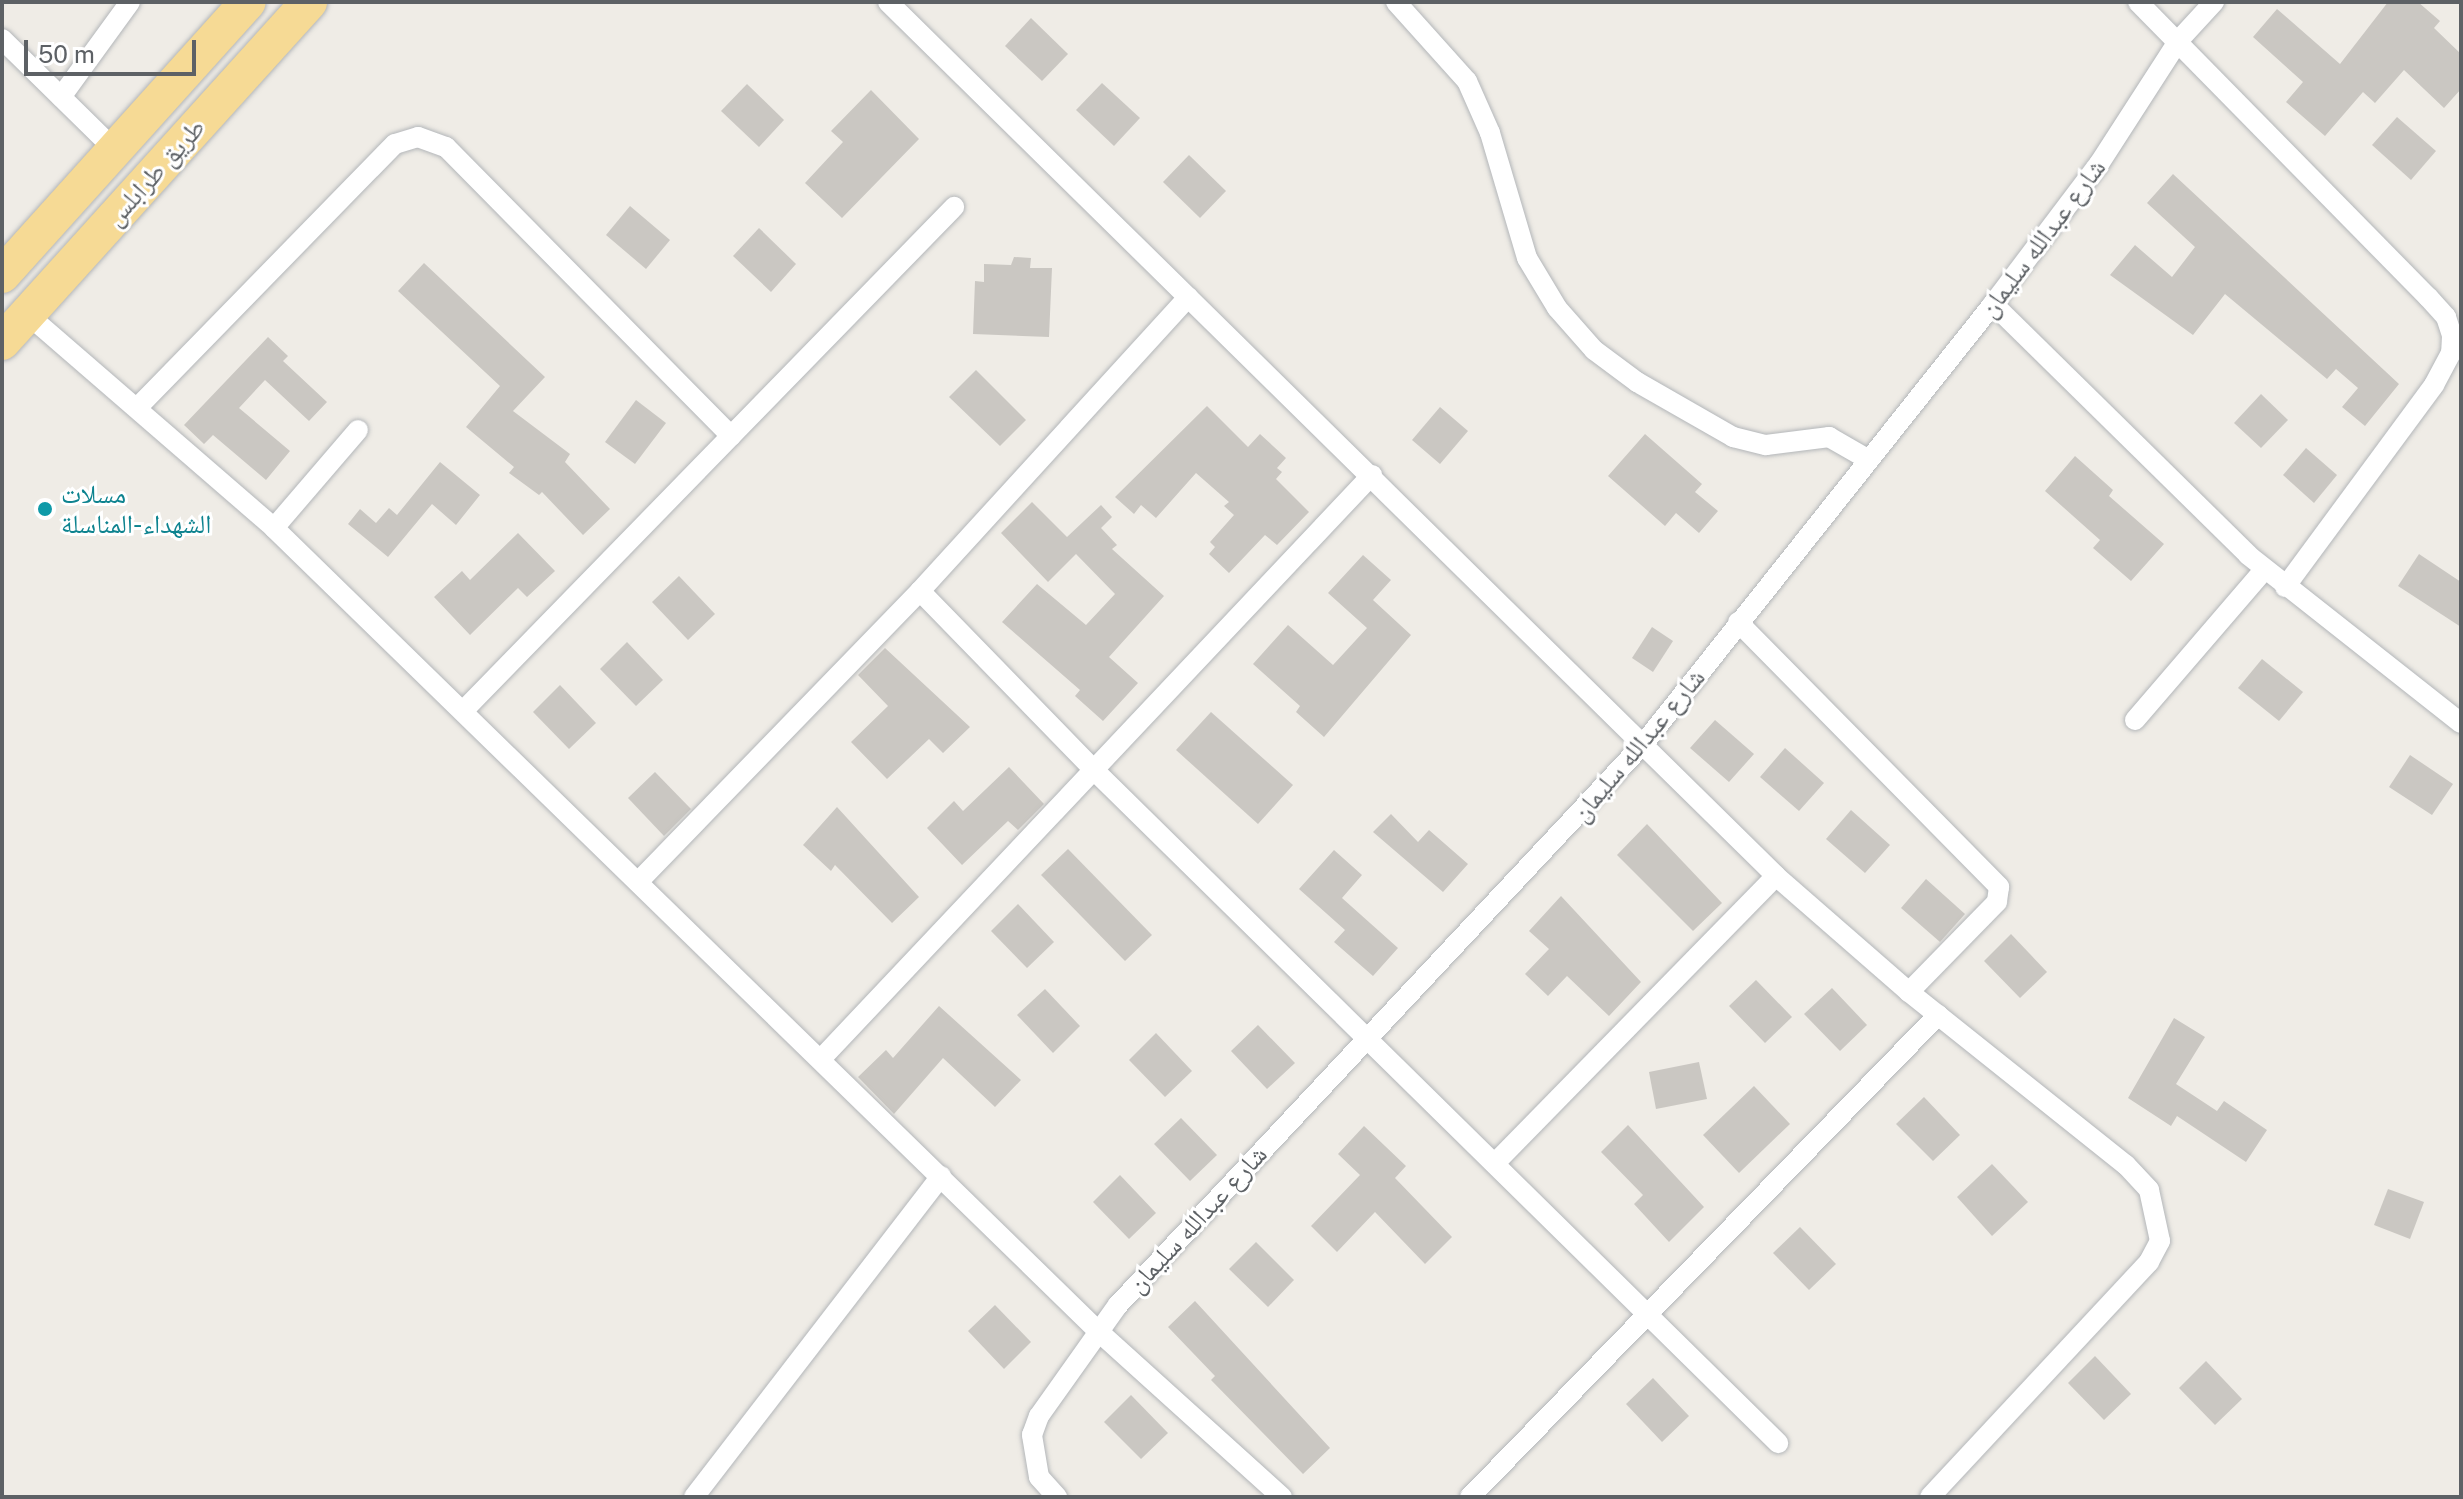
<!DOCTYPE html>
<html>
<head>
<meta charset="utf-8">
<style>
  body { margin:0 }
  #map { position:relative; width:2463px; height:1499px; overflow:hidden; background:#efece6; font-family:"Public Sans","Noto Naskh Arabic",sans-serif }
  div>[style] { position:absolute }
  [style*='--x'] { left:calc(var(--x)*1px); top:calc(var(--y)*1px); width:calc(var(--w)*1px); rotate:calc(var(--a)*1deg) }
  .building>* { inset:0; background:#cac7c2 }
  .roads { filter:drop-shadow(0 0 2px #b3b6b9) drop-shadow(0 0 2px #b3b6b9) }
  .street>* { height:20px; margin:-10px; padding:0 10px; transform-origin:10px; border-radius:10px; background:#fff }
  .highway>* { height:36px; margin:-18px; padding:0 18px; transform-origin:18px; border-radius:18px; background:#f6da95 }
  .dots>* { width:22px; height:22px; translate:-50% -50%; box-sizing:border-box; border:4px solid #fff; border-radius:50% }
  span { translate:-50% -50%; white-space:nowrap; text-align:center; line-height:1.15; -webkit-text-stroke:6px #fff; paint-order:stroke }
  .street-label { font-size:26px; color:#5d6165 }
  .culture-label { font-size:26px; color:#0d838f }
  .left { translate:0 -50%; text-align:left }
  .frame { position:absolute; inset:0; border:4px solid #5d6165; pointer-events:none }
  .scale { position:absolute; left:24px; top:40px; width:172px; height:36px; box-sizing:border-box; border:4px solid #5d6165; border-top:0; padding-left:10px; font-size:24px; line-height:28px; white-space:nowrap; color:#5d6165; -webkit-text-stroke:6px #fff; paint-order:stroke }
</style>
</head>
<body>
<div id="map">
  <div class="building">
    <i style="clip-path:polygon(2388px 2px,2418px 2px,2440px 21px,2434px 28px,2461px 54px,2461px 89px,2444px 108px,2404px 70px,2375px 103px,2363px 92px,2325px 136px,2286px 102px,2303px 82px,2253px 37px,2277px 9px,2340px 64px)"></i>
    <i style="clip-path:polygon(1031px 18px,1068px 54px,1042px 81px,1005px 46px)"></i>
    <i style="clip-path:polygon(1102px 83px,1140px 118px,1114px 146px,1076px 110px)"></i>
    <i style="clip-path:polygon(747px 84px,784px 120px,759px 147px,721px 111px)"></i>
    <i style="clip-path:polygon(871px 90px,919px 139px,842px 218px,805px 183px,843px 142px,831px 131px)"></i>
    <i style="clip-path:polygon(2397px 117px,2436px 151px,2411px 180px,2372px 145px)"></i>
    <i style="clip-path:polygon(1189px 155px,1226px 191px,1200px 218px,1163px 182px)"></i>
    <i style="clip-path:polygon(2173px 174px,2399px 384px,2365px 426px,2342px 407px,2358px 388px,2336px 369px,2327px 379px,2225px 294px,2193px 335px,2110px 275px,2135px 245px,2172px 277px,2195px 247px,2147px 203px)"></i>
    <i style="clip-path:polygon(630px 206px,670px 240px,646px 269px,606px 235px)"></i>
    <i style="clip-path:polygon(759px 228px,796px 264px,771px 292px,733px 256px)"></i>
    <i style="clip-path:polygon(1014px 257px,1031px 258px,1030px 268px,1052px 268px,1049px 337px,973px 334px,975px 281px,984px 282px,984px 264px,1011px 265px)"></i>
    <i style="clip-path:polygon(424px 263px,545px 377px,513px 411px,570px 454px,565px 462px,610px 509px,583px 535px,542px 492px,539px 495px,509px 473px,514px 467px,466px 427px,500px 386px,398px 291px)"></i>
    <i style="clip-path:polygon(268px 337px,288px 356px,283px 361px,327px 402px,309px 421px,265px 380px,239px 408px,290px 451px,266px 480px,213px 435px,204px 444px,184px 425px)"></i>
    <i style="clip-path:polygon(976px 370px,1026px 420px,1000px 446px,949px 397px)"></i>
    <i style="clip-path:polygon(2261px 394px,2288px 420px,2261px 448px,2234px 423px)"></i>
    <i style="clip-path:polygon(636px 400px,666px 423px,635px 464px,605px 442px)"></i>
    <i style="clip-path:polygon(1207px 406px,1248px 447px,1260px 434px,1286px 458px,1277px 468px,1282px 472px,1276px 479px,1309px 512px,1277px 545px,1265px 535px,1229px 573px,1209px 554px,1215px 547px,1210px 542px,1234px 515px,1224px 506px,1229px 502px,1196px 473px,1156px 518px,1141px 505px,1134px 514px,1115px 497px)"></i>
    <i style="clip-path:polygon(1440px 407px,1468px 431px,1440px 464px,1412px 440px)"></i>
    <i style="clip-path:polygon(1645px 434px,1702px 484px,1695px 492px,1718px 511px,1699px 533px,1676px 513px,1665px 526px,1608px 476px)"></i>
    <i style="clip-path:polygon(2306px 448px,2337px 475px,2314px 503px,2283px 475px)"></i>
    <i style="clip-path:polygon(2075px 456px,2113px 490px,2109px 496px,2164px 544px,2131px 581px,2093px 548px,2100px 540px,2045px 491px)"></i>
    <i style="clip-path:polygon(440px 462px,480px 495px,456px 525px,432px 504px,388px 557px,348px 524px,360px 509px,376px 523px,389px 508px,397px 515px)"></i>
    <i style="clip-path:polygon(1032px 502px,1067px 537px,1101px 505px,1112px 517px,1101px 528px,1117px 545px,1112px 549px,1164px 596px,1109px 657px,1138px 683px,1103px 721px,1075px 696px,1080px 690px,1002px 622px,1037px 584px,1086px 625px,1115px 594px,1076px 554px,1048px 582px,1001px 533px)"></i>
    <i style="clip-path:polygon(518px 533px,555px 571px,527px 597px,518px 588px,470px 635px,434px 597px,462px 571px,470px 580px)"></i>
    <i style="clip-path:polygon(2419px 554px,2461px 582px,2461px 627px,2398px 586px)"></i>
    <i style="clip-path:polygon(1363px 555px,1391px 580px,1373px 600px,1411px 635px,1324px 737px,1296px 712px,1300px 706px,1253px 664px,1288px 625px,1333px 665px,1367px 628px,1328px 593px)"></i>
    <i style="clip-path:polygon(679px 576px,715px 614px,688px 640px,652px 602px)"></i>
    <i style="clip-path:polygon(1652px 627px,1673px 641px,1653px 672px,1632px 658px)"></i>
    <i style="clip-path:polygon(627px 642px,663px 680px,636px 706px,600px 669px)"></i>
    <i style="clip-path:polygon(885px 648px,970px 727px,943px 753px,929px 739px,887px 779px,851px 742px,888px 706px,858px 675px)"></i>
    <i style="clip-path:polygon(2262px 659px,2303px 692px,2279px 721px,2238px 688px)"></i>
    <i style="clip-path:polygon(560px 685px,596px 723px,569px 749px,533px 712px)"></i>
    <i style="clip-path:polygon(1211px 712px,1293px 785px,1258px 824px,1176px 750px)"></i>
    <i style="clip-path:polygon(1715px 720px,1754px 754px,1729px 782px,1690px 748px)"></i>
    <i style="clip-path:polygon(1785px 748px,1824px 783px,1799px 811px,1760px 777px)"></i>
    <i style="clip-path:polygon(2410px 755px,2453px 784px,2432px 815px,2389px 787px)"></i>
    <i style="clip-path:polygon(1009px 767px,1044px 804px,1018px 830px,1008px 821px,962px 865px,927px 828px,954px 801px,963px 811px)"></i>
    <i style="clip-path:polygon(655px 772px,691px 809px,664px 836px,628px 798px)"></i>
    <i style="clip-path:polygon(837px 807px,919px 897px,892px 923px,835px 865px,831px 871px,803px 845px)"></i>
    <i style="clip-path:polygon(1851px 810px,1890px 845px,1865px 873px,1826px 839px)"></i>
    <i style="clip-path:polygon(1391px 814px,1418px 842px,1429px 830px,1468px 864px,1443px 892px,1373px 832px)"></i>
    <i style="clip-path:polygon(1647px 824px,1722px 903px,1693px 931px,1617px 855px)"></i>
    <i style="clip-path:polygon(1068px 849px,1152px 935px,1125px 961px,1041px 875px)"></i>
    <i style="clip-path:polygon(1334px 850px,1362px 875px,1342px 898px,1398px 948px,1373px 976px,1334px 942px,1345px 930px,1299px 889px)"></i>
    <i style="clip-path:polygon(1926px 879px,1965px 914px,1940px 942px,1901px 908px)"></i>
    <i style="clip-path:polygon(1561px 896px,1641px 982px,1609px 1016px,1567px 976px,1548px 996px,1525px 974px,1549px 949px,1529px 931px)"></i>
    <i style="clip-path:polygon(1018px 904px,1054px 942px,1027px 968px,991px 931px)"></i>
    <i style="clip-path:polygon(2011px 934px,2047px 972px,2020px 998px,1984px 961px)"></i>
    <i style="clip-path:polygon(1756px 980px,1792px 1017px,1765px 1043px,1729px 1006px)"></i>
    <i style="clip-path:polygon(1832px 988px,1867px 1025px,1840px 1051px,1804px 1014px)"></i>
    <i style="clip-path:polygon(1045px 989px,1080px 1026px,1053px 1053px,1017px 1015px)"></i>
    <i style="clip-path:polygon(939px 1006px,1021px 1080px,995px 1107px,943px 1058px,894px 1114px,858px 1077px,886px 1050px,893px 1058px)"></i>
    <i style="clip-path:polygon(2174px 1018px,2205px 1037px,2176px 1084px,2217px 1111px,2224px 1101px,2267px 1130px,2246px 1162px,2177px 1116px,2171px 1126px,2128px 1098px)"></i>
    <i style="clip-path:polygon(1258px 1025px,1295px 1063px,1267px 1089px,1231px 1051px)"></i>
    <i style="clip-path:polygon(1156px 1033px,1192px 1071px,1165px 1097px,1129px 1060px)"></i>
    <i style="clip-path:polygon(1699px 1062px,1707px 1099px,1656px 1109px,1649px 1072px)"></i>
    <i style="clip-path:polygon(1754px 1086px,1790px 1124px,1739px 1173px,1703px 1135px)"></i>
    <i style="clip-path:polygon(1924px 1097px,1960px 1135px,1933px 1161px,1896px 1124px)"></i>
    <i style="clip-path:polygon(1181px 1118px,1217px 1155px,1190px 1181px,1154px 1144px)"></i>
    <i style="clip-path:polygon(1628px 1125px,1704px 1207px,1669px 1242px,1634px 1204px,1643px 1195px,1601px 1152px)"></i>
    <i style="clip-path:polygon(1364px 1126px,1406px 1166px,1395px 1178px,1452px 1237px,1425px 1264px,1375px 1212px,1337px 1252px,1311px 1226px,1360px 1175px,1338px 1154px)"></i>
    <i style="clip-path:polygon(1992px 1164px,2028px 1202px,1992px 1236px,1957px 1197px)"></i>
    <i style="clip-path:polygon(1120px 1175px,1156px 1213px,1129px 1239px,1093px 1202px)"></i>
    <i style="clip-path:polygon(2388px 1189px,2424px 1202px,2410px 1239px,2374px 1225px)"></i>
    <i style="clip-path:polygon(1800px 1227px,1836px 1264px,1809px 1290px,1773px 1253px)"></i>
    <i style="clip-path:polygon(1256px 1242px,1294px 1280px,1268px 1307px,1229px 1269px)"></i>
    <i style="clip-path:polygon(1195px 1301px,1330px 1448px,1303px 1474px,1211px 1380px,1215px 1376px,1168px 1327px)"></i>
    <i style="clip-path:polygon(995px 1305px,1031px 1342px,1004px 1369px,968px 1331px)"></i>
    <i style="clip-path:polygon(2095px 1356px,2131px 1394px,2104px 1420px,2068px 1383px)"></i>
    <i style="clip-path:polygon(2206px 1361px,2242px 1399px,2215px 1425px,2179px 1388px)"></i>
    <i style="clip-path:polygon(1653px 1378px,1689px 1416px,1662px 1442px,1626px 1404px)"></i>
    <i style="clip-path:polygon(1131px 1395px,1168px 1433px,1141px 1459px,1104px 1422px)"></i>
  </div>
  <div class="roads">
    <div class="street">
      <i style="--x:888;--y:2;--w:1246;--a:44.54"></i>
      <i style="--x:1776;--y:876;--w:176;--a:41.1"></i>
      <i style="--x:1909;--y:992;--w:278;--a:38.6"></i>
      <i style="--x:2126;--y:1165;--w:34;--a:47"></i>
      <i style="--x:2149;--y:1190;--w:52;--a:77.8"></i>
      <i style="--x:2160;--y:1241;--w:24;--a:118"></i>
      <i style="--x:2149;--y:1262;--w:321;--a:133"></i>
      <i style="--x:1396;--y:2;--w:106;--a:48.1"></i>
      <i style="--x:1467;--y:81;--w:57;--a:66.1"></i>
      <i style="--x:1490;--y:133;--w:130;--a:73.5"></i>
      <i style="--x:1527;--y:258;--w:58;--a:59"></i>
      <i style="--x:1557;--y:308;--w:56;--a:48.6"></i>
      <i style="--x:1594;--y:350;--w:54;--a:36.7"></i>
      <i style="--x:1637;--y:382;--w:111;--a:29.8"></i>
      <i style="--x:1733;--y:437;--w:34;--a:14"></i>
      <i style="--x:1766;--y:445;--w:64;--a:-7.2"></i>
      <i style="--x:1829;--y:437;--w:46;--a:29.9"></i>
      <i style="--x:2138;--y:2;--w:414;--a:45.5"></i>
      <i style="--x:2428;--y:297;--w:27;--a:48"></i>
      <i style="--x:2446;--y:317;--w:20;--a:72"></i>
      <i style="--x:2452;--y:336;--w:17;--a:93"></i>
      <i style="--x:2451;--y:353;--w:36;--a:118"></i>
      <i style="--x:2434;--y:385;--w:251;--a:126.4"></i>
      <i style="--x:2;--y:39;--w:156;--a:44.5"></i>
      <i style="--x:61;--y:97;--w:117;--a:-54"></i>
      <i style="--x:1993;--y:304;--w:358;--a:44.5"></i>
      <i style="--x:2248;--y:555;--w:271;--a:38.3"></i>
      <i style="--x:26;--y:313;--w:328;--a:40.9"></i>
      <i style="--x:274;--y:528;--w:1151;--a:44.26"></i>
      <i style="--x:1098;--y:1331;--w:248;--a:42.1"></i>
      <i style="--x:137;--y:408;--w:369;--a:-45.7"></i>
      <i style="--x:395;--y:144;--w:24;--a:-17"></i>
      <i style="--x:418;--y:137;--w:30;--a:20"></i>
      <i style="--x:446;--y:147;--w:406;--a:45.4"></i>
      <i style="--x:274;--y:528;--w:129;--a:-49.4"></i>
      <i style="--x:920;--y:591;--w:252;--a:45.8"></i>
      <i style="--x:1096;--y:772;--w:957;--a:44.53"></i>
      <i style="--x:1738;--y:622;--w:372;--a:45.4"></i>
      <i style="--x:1999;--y:887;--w:15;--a:98"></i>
      <i style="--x:1997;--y:902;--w:126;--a:134.4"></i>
      <i style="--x:465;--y:709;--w:701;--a:-45.75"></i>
      <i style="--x:2135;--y:720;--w:199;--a:-49.3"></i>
      <i style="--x:638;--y:882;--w:405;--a:-45.9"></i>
      <i style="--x:920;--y:591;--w:398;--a:-47.6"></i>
      <i style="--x:821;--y:1059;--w:803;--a:-46.67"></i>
      <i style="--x:1496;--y:1162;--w:400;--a:-45.6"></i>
      <i style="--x:694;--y:1497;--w:405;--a:-52.4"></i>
      <i style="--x:1057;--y:1497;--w:27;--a:-132"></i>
      <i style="--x:1039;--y:1477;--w:43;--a:-99.5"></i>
      <i style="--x:1032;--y:1435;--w:20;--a:-70"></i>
      <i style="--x:1039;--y:1416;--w:136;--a:-54.6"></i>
      <i style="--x:1118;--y:1305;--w:771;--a:-46.89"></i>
      <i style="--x:1645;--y:742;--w:559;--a:-51.53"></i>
      <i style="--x:1993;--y:304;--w:176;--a:-52.9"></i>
      <i style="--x:2099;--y:164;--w:148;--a:-57.2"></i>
      <i style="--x:2179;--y:40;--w:52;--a:-47.4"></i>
      <i style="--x:1470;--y:1497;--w:672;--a:-45.84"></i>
    </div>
    <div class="highway">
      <i style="--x:2;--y:275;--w:367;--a:-48"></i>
      <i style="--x:2;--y:342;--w:458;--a:-47.9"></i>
    </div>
  </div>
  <div class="dots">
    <i style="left:45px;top:509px;background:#0f9aa8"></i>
  </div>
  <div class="street-label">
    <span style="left:155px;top:172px;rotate:-48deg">طريق طرابلس</span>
    <span style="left:2042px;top:238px;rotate:-53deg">شارع عبدالله سليمان</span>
    <span style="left:1638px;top:745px;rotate:-50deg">شارع عبدالله سليمان</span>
    <span style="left:1197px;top:1219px;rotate:-47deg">شارع عبدالله سليمان</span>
  </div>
  <div class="culture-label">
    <span class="left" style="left:61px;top:509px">مسلات<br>الشهداء-المناسلة</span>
  </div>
  <div class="frame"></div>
  <div class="scale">50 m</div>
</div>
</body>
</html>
